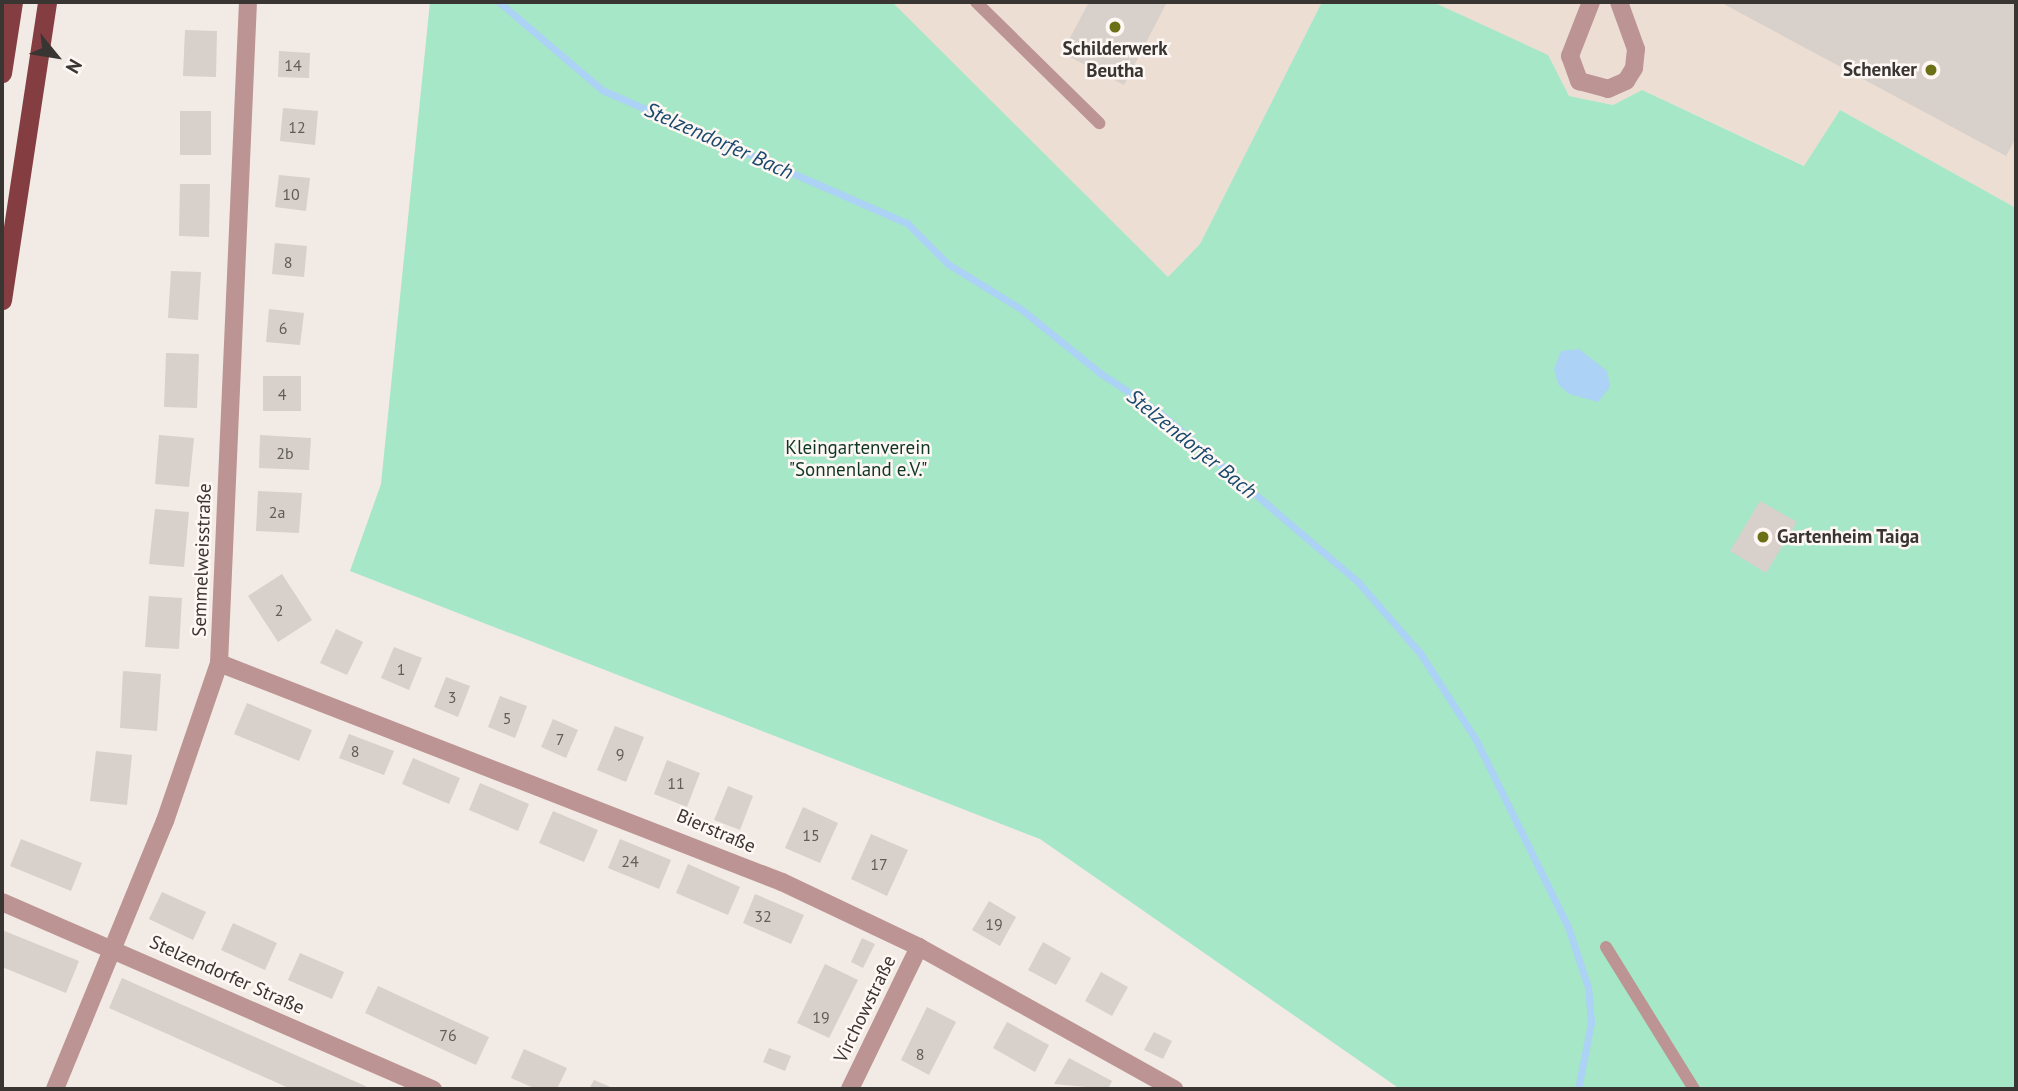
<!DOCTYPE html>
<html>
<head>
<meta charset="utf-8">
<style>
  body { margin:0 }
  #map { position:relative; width:2018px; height:1091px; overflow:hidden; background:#f2eae4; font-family:"PT Sans",sans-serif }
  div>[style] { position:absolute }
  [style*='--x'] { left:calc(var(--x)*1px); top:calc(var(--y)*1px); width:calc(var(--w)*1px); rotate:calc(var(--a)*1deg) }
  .built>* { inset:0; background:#edded4 }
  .green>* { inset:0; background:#a5e7c6 }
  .water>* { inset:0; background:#acd2f5 }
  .stream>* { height:7px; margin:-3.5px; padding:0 3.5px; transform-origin:3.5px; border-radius:3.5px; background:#acd2f5 }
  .building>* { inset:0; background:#d8d0ca }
  .service>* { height:12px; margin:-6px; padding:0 6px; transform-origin:6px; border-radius:6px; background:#bc9494 }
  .minor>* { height:18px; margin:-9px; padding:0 9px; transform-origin:9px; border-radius:9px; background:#bc9494 }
  .trunk>* { height:19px; margin:-9.5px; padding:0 9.5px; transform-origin:9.5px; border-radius:9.5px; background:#843d40 }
  .dots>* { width:19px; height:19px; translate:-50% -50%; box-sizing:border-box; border:4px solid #fef7f3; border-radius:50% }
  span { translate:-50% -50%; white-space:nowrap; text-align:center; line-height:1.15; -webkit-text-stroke:5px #fef7f3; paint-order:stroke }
  .number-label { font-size:16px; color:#605c59 }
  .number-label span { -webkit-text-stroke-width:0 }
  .poi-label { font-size:19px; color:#383533; font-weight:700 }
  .right { translate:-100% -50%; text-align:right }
  .left { translate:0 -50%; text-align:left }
  .park-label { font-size:19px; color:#0e3626 }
  .street-label { font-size:19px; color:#383533 }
  .water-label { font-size:21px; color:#19496f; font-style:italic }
  .frame { position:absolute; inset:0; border:4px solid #383533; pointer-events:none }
  .north { position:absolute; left:21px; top:21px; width:70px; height:70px; -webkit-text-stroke:5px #fef7f3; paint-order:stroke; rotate:120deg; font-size:19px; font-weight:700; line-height:28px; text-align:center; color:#383533 }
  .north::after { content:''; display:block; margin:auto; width:24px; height:32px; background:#383533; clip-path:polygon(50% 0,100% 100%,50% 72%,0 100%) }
</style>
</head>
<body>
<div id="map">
  <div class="built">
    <i style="clip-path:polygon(882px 2px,1322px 2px,1200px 244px,1168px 277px)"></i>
    <i style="clip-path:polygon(1433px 2px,2016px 2px,2016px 208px,1840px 110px,1805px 166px,1642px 90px,1613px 105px,1569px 96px,1547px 55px)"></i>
  </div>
  <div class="green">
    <i style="clip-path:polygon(430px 2px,892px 2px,1168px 277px,1200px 244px,1322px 2px,1433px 2px,1548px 55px,1569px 96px,1613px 105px,1642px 90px,1804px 166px,1840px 110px,2016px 208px,2016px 1089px,1400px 1089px,1040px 839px,350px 571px,381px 484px)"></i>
  </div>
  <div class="water">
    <i style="clip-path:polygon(1579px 349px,1607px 371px,1610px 387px,1598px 402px,1569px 394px,1558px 384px,1554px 369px,1561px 351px)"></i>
  </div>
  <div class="stream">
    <i style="--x:499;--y:2;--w:135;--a:40.5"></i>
    <i style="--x:602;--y:90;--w:333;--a:23.6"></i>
    <i style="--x:907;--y:223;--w:58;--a:45"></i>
    <i style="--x:948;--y:264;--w:86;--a:31.7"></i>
    <i style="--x:1021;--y:309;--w:102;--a:39"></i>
    <i style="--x:1100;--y:373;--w:71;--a:33.5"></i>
    <i style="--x:1159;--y:412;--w:262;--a:40.5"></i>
    <i style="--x:1358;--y:582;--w:94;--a:48.9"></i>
    <i style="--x:1420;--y:653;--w:103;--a:57.2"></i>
    <i style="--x:1476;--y:740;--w:208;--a:63.8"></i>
    <i style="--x:1568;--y:927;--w:63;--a:71.6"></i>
    <i style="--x:1588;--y:987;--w:36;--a:85"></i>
    <i style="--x:1591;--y:1023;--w:67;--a:101.1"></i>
  </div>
  <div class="building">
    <i style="clip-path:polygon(1089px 2px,1167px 2px,1124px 85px,1062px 53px)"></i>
    <i style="clip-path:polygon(1720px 2px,2016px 2px,2016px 138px,2006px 156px)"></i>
    <i style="clip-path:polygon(185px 30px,217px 31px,216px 77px,183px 76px)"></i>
    <i style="clip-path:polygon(279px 51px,310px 53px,309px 78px,278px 77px)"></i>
    <i style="clip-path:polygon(283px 108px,318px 111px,315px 145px,280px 141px)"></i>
    <i style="clip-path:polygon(180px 111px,211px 111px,211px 155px,180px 155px)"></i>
    <i style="clip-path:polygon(279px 175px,310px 178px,306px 211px,275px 207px)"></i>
    <i style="clip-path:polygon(180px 184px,210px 184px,209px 237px,179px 236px)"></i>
    <i style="clip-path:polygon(275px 243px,307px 246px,304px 277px,272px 274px)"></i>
    <i style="clip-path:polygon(171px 271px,201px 272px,198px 320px,168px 318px)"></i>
    <i style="clip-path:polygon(269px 309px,304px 313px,300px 345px,266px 342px)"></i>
    <i style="clip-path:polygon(166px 353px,199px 354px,197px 408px,164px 407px)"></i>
    <i style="clip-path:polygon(263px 376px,301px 376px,301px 411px,263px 411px)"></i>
    <i style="clip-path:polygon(159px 435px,194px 438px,189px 487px,155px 484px)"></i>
    <i style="clip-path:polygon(260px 435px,311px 438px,309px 470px,259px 468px)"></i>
    <i style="clip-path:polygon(258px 491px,302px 493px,299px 533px,256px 531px)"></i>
    <i style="clip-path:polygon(1760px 501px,1797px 522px,1766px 573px,1730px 551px)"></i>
    <i style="clip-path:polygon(155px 509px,189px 512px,184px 567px,149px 564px)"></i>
    <i style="clip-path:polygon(282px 574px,312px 620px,278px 642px,248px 596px)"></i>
    <i style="clip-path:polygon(149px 596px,182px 598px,179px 649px,145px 647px)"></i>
    <i style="clip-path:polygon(336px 629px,363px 642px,347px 675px,320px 663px)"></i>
    <i style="clip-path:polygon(394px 647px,422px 658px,409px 690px,381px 678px)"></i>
    <i style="clip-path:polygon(123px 671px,161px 674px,157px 731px,120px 728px)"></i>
    <i style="clip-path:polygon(446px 677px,470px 686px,458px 717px,434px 707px)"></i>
    <i style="clip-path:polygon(500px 696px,527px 706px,515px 738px,488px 727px)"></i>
    <i style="clip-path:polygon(247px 703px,312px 730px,299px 761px,234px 734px)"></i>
    <i style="clip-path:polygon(553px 719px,578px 730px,566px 758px,541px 747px)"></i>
    <i style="clip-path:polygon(615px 726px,644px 737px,626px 782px,597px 770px)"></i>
    <i style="clip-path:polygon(349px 734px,394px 751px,384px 775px,339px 758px)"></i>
    <i style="clip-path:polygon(96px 751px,132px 755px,127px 805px,90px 801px)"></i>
    <i style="clip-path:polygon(413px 758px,460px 778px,449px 804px,402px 784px)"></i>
    <i style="clip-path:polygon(667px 760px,700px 773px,687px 807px,654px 794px)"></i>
    <i style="clip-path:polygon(480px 783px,529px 804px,518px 831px,469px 810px)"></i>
    <i style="clip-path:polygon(728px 786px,753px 796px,740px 830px,714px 820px)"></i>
    <i style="clip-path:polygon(803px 807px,838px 823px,820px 863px,785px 848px)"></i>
    <i style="clip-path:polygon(553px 811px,598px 830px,584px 862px,539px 843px)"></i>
    <i style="clip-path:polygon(871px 834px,908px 850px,887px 896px,851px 879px)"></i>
    <i style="clip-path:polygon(21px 839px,82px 863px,71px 891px,10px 866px)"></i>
    <i style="clip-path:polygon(620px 839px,671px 860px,659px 889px,608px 868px)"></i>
    <i style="clip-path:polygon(688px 864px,740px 887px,728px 915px,676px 893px)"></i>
    <i style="clip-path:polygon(162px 892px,206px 912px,193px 940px,149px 919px)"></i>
    <i style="clip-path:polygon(755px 894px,804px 915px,791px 944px,743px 923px)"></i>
    <i style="clip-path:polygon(989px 901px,1016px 917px,1000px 946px,972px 930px)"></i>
    <i style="clip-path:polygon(233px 923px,277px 943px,265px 970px,221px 950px)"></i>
    <i style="clip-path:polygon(2px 930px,79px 961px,66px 993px,2px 967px)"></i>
    <i style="clip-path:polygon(862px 938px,875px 944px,863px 968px,851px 962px)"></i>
    <i style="clip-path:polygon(1043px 942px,1071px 958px,1056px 985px,1028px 970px)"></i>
    <i style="clip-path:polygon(300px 953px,344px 972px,332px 999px,288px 980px)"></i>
    <i style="clip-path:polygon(825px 964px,858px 980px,829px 1038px,797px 1023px)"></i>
    <i style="clip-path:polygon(1101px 972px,1128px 987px,1112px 1016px,1085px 1001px)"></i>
    <i style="clip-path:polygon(122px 978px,372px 1089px,291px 1089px,109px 1008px)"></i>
    <i style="clip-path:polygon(378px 986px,489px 1037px,476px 1065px,365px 1013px)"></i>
    <i style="clip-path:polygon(927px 1007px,956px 1022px,929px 1075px,901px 1060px)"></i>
    <i style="clip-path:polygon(1007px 1022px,1049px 1045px,1035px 1072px,993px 1048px)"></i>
    <i style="clip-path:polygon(1154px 1032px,1172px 1041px,1163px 1059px,1144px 1050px)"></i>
    <i style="clip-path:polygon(769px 1048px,791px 1056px,785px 1071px,763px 1062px)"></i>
    <i style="clip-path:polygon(524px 1049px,567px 1068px,557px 1089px,536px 1089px,511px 1078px)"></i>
    <i style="clip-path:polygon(1069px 1058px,1112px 1081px,1108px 1089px,1054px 1084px)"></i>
    <i style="clip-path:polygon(594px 1080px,615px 1089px,589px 1089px)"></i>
  </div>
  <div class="service">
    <i style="--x:976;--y:2;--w:173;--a:44.5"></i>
    <i style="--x:1606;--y:947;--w:167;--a:58.2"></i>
  </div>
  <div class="minor">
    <i style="--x:1591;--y:2;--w:58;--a:111.3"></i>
    <i style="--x:1570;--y:56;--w:27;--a:70"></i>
    <i style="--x:1579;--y:81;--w:30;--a:15"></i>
    <i style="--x:1608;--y:89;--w:20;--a:-24"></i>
    <i style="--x:1626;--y:81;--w:15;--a:-58"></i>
    <i style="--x:1634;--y:68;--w:19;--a:-84"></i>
    <i style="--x:1636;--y:49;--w:50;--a:-109.9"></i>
    <i style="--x:219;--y:663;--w:604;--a:21.26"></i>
    <i style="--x:782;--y:882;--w:152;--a:25.4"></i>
    <i style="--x:919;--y:947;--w:292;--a:29.1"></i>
    <i style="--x:2;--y:902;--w:470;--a:23.5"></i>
    <i style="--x:55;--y:1089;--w:290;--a:-67.7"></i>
    <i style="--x:165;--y:821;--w:167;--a:-71.1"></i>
    <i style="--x:219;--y:663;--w:662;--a:-87.49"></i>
    <i style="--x:850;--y:1089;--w:158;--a:-64.1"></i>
  </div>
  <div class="trunk">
    <i style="--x:2;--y:73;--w:72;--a:-81.2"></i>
    <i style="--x:2;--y:300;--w:301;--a:-81.4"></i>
  </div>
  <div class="dots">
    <i style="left:1115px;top:27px;background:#6b7017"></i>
    <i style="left:1931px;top:70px;background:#6b7017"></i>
    <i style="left:1763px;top:537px;background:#6b7017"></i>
  </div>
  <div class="number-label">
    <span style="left:293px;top:65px">14</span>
    <span style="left:297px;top:127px">12</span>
    <span style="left:291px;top:194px">10</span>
    <span style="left:288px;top:262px">8</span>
    <span style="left:283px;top:328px">6</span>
    <span style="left:282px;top:394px">4</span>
    <span style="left:285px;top:453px">2b</span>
    <span style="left:277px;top:512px">2a</span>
    <span style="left:279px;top:610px">2</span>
    <span style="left:401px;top:669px">1</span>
    <span style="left:452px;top:697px">3</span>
    <span style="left:507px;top:718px">5</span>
    <span style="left:560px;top:739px">7</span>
    <span style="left:355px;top:751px">8</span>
    <span style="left:620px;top:754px">9</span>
    <span style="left:676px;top:783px">11</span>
    <span style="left:811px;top:835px">15</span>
    <span style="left:630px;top:861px">24</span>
    <span style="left:879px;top:864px">17</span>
    <span style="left:763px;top:916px">32</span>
    <span style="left:994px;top:924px">19</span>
    <span style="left:821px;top:1017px">19</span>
    <span style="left:448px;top:1035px">76</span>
    <span style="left:920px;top:1054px">8</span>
  </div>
  <div class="poi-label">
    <span style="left:1115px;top:60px">Schilderwerk<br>Beutha</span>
    <span class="right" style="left:1917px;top:70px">Schenker</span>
    <span class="left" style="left:1777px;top:537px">Gartenheim Taiga</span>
  </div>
  <div class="park-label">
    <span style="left:858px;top:459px">Kleingartenverein<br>"Sonnenland e.V."</span>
  </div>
  <div class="street-label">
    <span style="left:202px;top:560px;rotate:-88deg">Semmelweisstraße</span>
    <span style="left:716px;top:831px;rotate:23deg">Bierstraße</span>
    <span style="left:227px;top:975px;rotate:24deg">Stelzendorfer Straße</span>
    <span style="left:865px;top:1009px;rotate:-64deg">Virchowstraße</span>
  </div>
  <div class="water-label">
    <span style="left:719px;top:141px;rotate:24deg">Stelzendorfer Bach</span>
    <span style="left:1192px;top:444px;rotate:39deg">Stelzendorfer Bach</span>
  </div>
  <div class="frame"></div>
  <div class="north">N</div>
</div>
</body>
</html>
